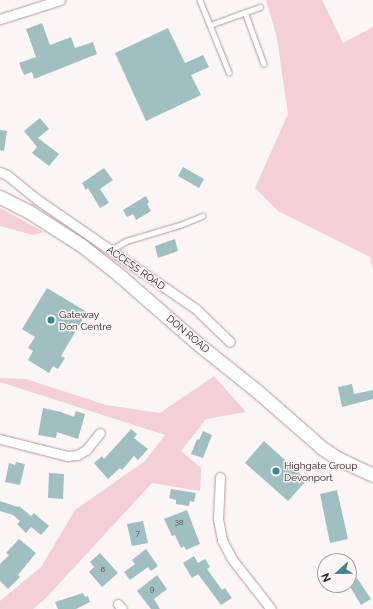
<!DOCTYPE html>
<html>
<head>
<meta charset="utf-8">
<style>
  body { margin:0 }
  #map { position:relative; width:373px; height:609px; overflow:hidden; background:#fbf5f6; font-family:Raleway,sans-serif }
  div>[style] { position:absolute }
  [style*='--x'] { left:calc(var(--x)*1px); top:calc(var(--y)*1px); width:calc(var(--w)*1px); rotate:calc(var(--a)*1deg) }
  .green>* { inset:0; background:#f4d0d6 }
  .building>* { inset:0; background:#a0bfc1 }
  .roads { filter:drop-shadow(0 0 1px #b4989d) drop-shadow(0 0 1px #b4989d) }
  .service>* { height:4.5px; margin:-2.25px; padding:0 2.25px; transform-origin:2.25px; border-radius:2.25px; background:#fff }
  .minor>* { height:9px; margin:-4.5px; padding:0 4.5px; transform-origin:4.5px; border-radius:4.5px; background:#fff }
  .secondary>* { height:13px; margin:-6.5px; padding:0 6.5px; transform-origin:6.5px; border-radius:6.5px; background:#fff }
  .dots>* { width:11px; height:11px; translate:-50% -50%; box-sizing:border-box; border:2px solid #fbf5f6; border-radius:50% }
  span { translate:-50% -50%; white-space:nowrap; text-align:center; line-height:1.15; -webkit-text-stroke:3px #fbf5f6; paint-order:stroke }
  .number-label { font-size:8px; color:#49484a }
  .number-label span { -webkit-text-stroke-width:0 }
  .street-label { font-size:10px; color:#2c2123 }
  .poi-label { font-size:10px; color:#2c2123 }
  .left { translate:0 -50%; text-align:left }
  .north { position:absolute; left:317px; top:553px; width:40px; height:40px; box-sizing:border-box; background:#fbf5f6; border:1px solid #a8a0a2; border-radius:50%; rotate:248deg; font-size:11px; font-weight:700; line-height:16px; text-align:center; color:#2c2123 }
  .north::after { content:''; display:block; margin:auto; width:14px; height:18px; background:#3e868b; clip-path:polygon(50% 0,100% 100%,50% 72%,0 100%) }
</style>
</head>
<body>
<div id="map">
  <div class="green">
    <i style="clip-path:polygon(266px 0,322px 0,343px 43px,373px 27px,373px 270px,370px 257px,278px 211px,255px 188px,288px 114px,277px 38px)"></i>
    <i style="clip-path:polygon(0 208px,44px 232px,33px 235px,0 226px)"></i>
    <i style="clip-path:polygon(214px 376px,246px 412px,206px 419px,181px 451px,201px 468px,200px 491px,152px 483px,45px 599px,33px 609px,0 609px,0 601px,41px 567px,75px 510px,145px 461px,165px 435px,0 382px,0 378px,26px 379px,106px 405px,160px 413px)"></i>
  </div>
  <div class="building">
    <i style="clip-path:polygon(42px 23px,50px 45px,71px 37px,75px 48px,93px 42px,97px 54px,34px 79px,32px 72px,24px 75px,19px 63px,36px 57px,26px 29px)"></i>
    <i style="clip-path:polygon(168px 28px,185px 63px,203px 55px,209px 67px,191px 75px,201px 95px,146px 121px,115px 53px)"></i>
    <i style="clip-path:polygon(40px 118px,49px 129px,38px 138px,59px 154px,49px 166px,32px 153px,37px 147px,24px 131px)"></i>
    <i style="clip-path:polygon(0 130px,7px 131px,4px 151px,0 150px)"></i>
    <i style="clip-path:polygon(183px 167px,204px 179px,199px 188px,178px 176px)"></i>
    <i style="clip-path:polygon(104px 168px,113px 180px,100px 189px,109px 203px,100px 208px,88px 188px,86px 190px,82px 183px)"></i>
    <i style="clip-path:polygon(146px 196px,149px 202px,147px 204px,151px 211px,136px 220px,133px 214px,127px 217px,123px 210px)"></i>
    <i style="clip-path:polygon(175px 239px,178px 251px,158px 258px,155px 246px)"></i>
    <i style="clip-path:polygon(47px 288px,87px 312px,61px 356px,65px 358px,58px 369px,53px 366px,49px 373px,28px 360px,33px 351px,28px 348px,35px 337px,22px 329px)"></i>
    <i style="clip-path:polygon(352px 384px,354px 394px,373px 390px,373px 399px,342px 407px,338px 387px)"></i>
    <i style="clip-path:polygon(43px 408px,61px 412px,74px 417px,76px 411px,85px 414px,78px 439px,57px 432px,56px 438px,38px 435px)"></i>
    <i style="clip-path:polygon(131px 429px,137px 434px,134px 438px,148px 449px,138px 460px,134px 456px,122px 470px,120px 468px,108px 479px,94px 463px,102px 456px,104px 459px)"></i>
    <i style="clip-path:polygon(203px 431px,212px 435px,203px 458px,191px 454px,197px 439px,199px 440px)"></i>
    <i style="clip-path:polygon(264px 441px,307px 480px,288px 501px,245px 463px)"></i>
    <i style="clip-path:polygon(16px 462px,25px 464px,20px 485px,5px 482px,9px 463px,15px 465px)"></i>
    <i style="clip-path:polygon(49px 473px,64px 474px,63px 499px,48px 498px)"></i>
    <i style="clip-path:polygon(171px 489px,196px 493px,194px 502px,190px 501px,189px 506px,176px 504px,176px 500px,169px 498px)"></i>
    <i style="clip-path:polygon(337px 490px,348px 539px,330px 543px,320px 494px)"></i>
    <i style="clip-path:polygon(0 501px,18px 507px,19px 506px,31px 516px,34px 513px,49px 526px,41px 535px,31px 527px,26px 533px,17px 524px,20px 521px,13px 515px,0 511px)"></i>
    <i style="clip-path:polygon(187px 510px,200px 544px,186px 550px,184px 546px,181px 548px,175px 535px,172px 536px,164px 519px)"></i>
    <i style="clip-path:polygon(143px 521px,148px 543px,132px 546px,127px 524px)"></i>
    <i style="clip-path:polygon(19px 539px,36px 553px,18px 575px,20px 577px,8px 589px,0 581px,0 564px,9px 555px,6px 553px)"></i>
    <i style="clip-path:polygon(146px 549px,158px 566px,151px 571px,148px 567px,130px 580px,124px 572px,135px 564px,132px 560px)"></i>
    <i style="clip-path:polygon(100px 553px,118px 573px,102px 587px,89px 572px,94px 567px,90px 562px)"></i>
    <i style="clip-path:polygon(194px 556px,198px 563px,205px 559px,210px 567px,207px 569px,222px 590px,225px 588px,232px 598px,221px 605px,198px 574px,192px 578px,183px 563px)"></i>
    <i style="clip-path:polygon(157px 575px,167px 589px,154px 599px,160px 609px,151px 609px,137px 591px)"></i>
    <i style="clip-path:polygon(357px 578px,371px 599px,361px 605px,349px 585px)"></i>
    <i style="clip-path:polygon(83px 593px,85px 597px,88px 596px,90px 602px,76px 609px,58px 609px,55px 602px)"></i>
  </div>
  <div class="roads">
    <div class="service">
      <i style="--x:200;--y:0;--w:78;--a:68.1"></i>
      <i style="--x:245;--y:12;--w:55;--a:69.9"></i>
      <i style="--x:210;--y:25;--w:53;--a:-19.8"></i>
      <i style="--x:110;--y:250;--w:18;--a:-29"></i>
      <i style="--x:126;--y:241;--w:56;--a:-16.5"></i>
      <i style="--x:180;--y:225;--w:24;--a:-22"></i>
    </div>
    <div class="minor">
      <i style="--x:0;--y:19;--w:63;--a:-17.6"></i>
      <i style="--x:0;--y:172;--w:8;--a:23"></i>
      <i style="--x:7;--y:175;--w:40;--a:39"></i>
      <i style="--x:38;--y:200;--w:192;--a:34.6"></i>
      <i style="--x:196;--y:309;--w:47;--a:44.1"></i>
      <i style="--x:0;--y:439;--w:69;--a:14.2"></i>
      <i style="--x:67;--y:456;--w:10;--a:-6"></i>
      <i style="--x:77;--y:455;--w:10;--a:-29"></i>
      <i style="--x:86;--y:450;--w:22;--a:-51"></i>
      <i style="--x:220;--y:477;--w:42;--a:92.7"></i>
      <i style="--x:218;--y:519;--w:21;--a:79"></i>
      <i style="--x:222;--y:540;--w:21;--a:62"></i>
      <i style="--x:232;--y:559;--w:63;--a:52"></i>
      <i style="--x:118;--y:604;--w:6;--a:51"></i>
    </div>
    <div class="secondary">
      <i style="--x:0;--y:197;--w:31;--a:27"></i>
      <i style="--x:28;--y:211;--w:63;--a:32.7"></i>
      <i style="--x:81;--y:245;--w:47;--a:38.1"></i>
      <i style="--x:118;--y:274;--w:105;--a:41.1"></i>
      <i style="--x:197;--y:343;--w:77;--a:38.7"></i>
      <i style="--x:257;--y:391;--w:86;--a:41.2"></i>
      <i style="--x:322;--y:448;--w:20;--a:33"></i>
      <i style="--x:339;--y:459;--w:38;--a:25"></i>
    </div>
  </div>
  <div class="dots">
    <i style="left:51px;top:320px;background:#3e868b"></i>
    <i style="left:276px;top:471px;background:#3e868b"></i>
  </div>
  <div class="number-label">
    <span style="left:179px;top:523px">38</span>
    <span style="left:138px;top:534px">7</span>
    <span style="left:103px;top:570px">6</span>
    <span style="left:152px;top:590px">9</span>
  </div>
  <div class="street-label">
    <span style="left:136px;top:268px;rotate:35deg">ACCESS ROAD</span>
    <span style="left:188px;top:334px;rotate:40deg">DON ROAD</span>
  </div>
  <div class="poi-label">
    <span class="left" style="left:59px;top:320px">Gateway<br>Don Centre</span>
    <span class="left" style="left:284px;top:471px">Highgate Group<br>Devonport</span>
  </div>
  <div class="north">N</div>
</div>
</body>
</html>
